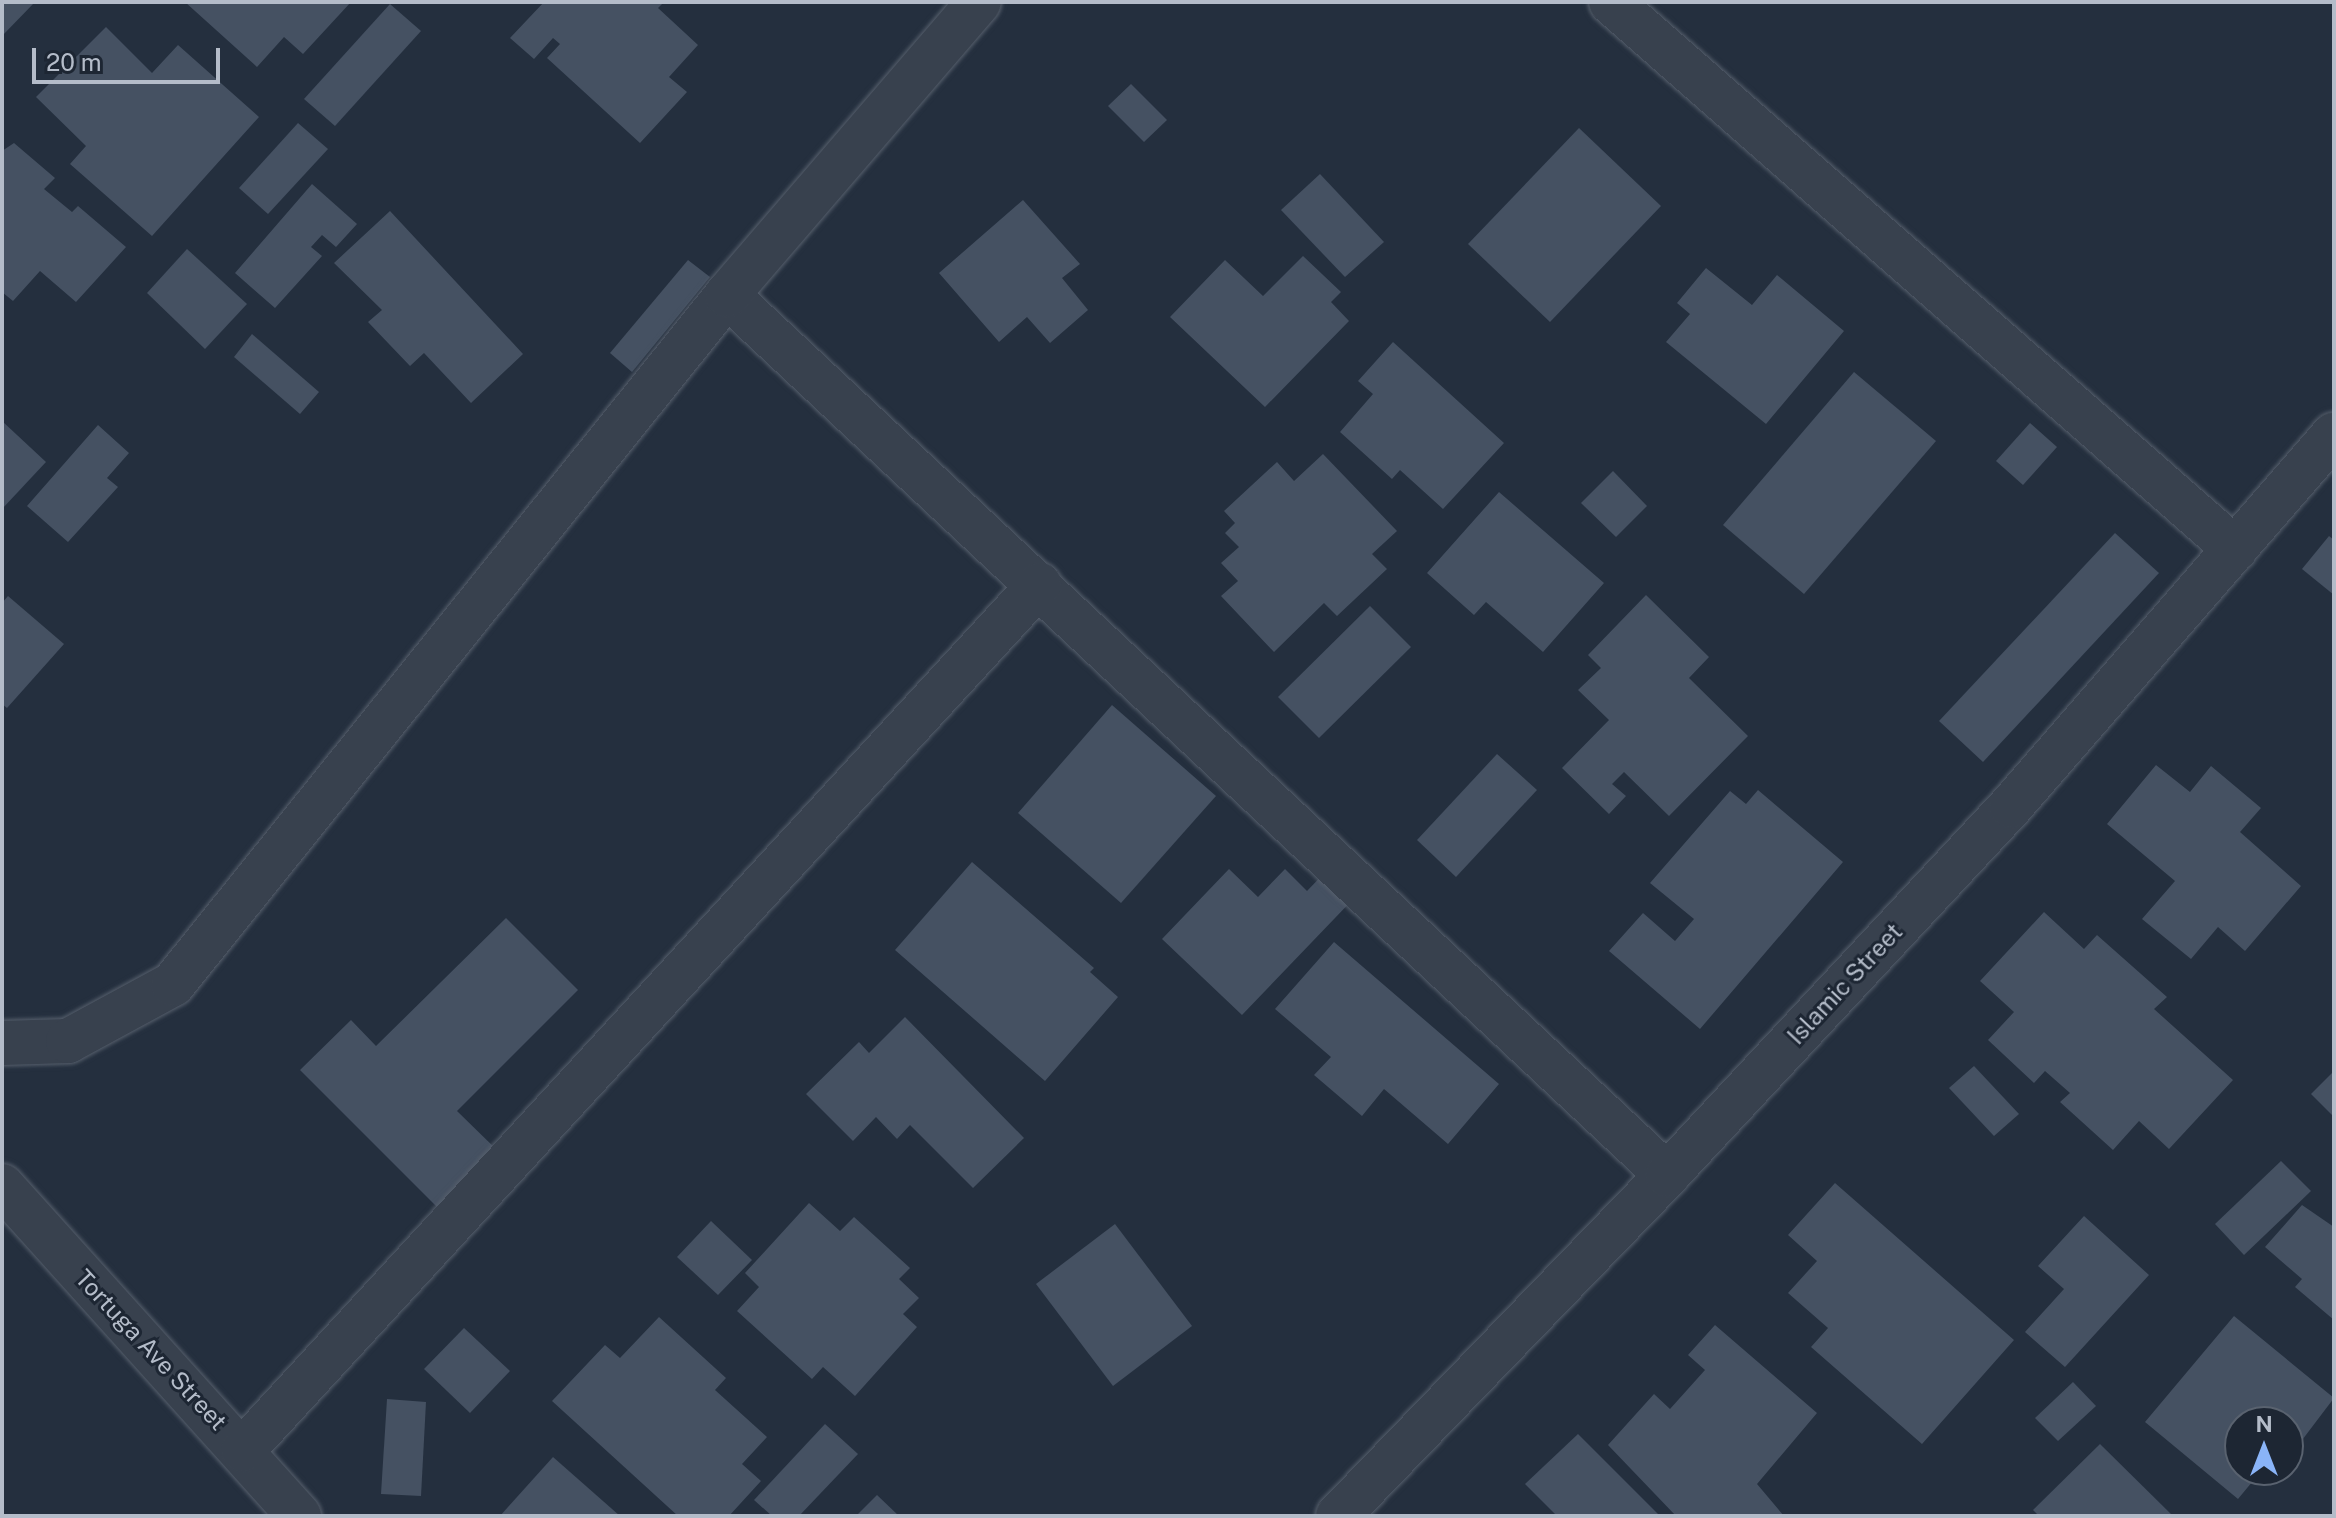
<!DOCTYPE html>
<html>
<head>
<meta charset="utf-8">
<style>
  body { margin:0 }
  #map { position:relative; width:2336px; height:1518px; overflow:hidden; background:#242f3e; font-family:"Public Sans",sans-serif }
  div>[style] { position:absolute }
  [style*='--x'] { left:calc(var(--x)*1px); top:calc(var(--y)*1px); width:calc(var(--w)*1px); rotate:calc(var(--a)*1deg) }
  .building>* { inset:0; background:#455162 }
  .roads { filter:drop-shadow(0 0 2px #565f6c) drop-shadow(0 0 2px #565f6c) }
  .minor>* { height:44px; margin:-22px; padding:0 22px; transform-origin:22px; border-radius:22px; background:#38414e }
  span { translate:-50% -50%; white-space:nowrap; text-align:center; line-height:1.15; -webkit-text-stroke:6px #1d2633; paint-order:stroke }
  .street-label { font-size:24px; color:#b4bcc9 }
  .frame { position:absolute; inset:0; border:4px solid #b4bcc9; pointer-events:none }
  .north { position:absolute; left:2224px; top:1406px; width:80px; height:80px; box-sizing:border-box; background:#1d2633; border:2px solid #59626f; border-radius:50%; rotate:0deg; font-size:22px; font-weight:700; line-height:32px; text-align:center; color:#b4bcc9 }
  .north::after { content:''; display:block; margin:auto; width:28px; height:36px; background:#8ab4f8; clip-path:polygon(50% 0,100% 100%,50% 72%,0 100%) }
  .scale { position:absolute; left:32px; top:48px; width:188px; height:36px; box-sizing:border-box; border:4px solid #b4bcc9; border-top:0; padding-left:10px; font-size:24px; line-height:28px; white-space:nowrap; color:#b4bcc9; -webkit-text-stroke:6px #1d2633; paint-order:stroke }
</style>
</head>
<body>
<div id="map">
  <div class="building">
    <i style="clip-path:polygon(2px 2px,35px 2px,2px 36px)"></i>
    <i style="clip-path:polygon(185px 2px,351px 2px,303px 54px,284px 37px,257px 67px)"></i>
    <i style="clip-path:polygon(544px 2px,664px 2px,658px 8px,698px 45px,669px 77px,687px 92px,640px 143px,547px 58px,560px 44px,553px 38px,534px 59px,510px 38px)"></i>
    <i style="clip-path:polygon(390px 4px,421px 31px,335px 126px,304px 99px)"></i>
    <i style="clip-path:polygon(106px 27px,152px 73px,178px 45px,259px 117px,152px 236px,70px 164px,86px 146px,36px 97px)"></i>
    <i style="clip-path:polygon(1131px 84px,1167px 120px,1144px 142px,1108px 106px)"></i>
    <i style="clip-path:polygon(298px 123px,328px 149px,268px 214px,239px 188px)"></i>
    <i style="clip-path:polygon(1579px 128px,1661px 206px,1550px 322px,1468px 244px)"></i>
    <i style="clip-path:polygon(14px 143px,55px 178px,44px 189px,72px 212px,78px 206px,126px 247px,76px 302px,40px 271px,13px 301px,2px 292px,2px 151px)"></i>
    <i style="clip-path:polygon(1320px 174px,1384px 242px,1345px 277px,1281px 210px)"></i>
    <i style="clip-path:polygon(312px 184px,357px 224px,336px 247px,322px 235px,311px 247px,322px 256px,275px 308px,235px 273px)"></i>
    <i style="clip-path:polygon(1023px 200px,1080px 264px,1062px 278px,1088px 310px,1050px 343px,1027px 317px,999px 342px,939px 273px)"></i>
    <i style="clip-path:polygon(390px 211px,523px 354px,471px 403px,424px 353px,410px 366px,368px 322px,382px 310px,334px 263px)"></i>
    <i style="clip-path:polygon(187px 249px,247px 304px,205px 349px,147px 293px)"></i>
    <i style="clip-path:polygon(1303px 256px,1341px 292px,1331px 302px,1349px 321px,1265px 407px,1170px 317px,1225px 260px,1263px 296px)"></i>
    <i style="clip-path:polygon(688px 260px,710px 277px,632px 372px,610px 353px)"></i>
    <i style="clip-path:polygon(1706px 268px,1752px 305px,1777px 275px,1844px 331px,1766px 424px,1666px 342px,1690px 314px,1677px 303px)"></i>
    <i style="clip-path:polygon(252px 334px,319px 392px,300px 414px,234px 357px)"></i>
    <i style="clip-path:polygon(1393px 342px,1504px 443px,1443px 509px,1400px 470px,1392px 479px,1340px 432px,1373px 394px,1358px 381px)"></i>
    <i style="clip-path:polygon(1854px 372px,1936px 441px,1804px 594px,1723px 525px)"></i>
    <i style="clip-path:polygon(2px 421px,46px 462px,2px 509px)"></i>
    <i style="clip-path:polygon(2030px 423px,2057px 447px,2023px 485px,1996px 461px)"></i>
    <i style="clip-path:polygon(98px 425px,129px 453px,107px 478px,118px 487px,68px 542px,27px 506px)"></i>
    <i style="clip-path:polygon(1323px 454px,1397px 531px,1372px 554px,1387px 569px,1337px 616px,1324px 603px,1274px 652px,1221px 596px,1238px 581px,1221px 563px,1239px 547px,1225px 533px,1235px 523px,1224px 511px,1277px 462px,1294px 481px)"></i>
    <i style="clip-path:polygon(1613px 471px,1647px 506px,1616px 537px,1581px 503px)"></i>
    <i style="clip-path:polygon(1499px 492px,1604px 583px,1543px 652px,1486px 602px,1474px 615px,1427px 573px)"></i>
    <i style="clip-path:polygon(2115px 533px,2159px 573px,1983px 762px,1939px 721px)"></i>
    <i style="clip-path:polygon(2329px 536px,2334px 540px,2334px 595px,2302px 569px)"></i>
    <i style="clip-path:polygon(1646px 595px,1709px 657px,1689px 678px,1748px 736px,1669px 816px,1624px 772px,1612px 784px,1626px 796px,1609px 814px,1562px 768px,1609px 720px,1578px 690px,1601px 668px,1588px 655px)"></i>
    <i style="clip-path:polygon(8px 596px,64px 644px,7px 708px,2px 704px,2px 603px)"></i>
    <i style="clip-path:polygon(1370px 606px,1411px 647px,1319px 738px,1278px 697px)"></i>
    <i style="clip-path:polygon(1112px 705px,1216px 796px,1121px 903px,1018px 813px)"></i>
    <i style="clip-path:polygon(1497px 754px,1537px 790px,1456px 877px,1417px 840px)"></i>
    <i style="clip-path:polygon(2156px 765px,2190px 792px,2211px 766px,2261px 808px,2240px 832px,2301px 886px,2245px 951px,2218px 927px,2191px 959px,2142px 919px,2175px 881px,2107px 824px)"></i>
    <i style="clip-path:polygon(1758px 790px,1843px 862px,1700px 1029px,1609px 951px,1643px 913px,1675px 941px,1694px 919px,1650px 883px,1730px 791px,1746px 804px)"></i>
    <i style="clip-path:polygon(972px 862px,1094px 968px,1090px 972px,1118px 997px,1045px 1081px,895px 950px)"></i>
    <i style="clip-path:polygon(1331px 866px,1359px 893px,1242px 1015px,1162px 939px,1229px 869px,1258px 897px,1285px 869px,1307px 891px)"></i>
    <i style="clip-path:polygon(2044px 912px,2084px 949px,2097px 935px,2167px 997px,2154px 1009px,2233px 1080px,2169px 1149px,2139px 1121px,2113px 1150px,2060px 1102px,2070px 1093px,2045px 1071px,2034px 1083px,1988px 1040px,2014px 1012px,1980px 981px)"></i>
    <i style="clip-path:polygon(506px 918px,578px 990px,457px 1111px,499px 1152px,440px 1210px,300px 1070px,351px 1020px,376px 1046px)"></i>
    <i style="clip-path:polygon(1334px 942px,1499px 1084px,1448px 1144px,1384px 1089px,1362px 1116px,1314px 1075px,1331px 1057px,1275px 1009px)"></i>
    <i style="clip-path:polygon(905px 1017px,1024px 1138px,973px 1188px,910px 1125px,897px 1139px,876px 1117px,853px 1141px,806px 1094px,859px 1042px,869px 1053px)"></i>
    <i style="clip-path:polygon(1974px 1066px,2019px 1114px,1994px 1136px,1949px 1088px)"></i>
    <i style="clip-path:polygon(2334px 1071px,2334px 1117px,2311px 1094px)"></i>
    <i style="clip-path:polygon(2281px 1161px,2311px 1191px,2244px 1255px,2215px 1224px)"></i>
    <i style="clip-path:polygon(1835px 1183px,2014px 1340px,1922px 1444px,1811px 1347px,1828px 1328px,1788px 1293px,1817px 1261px,1788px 1235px)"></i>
    <i style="clip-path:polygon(809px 1203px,840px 1231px,854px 1217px,910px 1268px,899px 1279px,919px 1298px,903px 1314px,917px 1327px,855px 1396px,823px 1367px,812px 1379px,737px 1311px,759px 1287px,745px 1273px)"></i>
    <i style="clip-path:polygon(2302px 1205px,2334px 1227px,2334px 1320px,2295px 1287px,2302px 1279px,2265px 1247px)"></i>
    <i style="clip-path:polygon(2084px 1216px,2149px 1275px,2065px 1367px,2025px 1332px,2064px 1289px,2038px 1266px)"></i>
    <i style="clip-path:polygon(711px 1221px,752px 1260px,718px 1295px,677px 1257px)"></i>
    <i style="clip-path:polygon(1115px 1224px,1192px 1326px,1113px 1386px,1036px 1284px)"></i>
    <i style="clip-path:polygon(2234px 1316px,2334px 1398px,2290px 1456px,2288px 1422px,2240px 1422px,2240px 1470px,2262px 1470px,2238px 1499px,2145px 1422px)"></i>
    <i style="clip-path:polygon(659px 1317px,726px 1378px,715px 1390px,767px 1437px,742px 1464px,761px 1481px,729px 1516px,678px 1516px,552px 1401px,605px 1345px,620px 1358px)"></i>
    <i style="clip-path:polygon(1715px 1325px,1817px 1413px,1757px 1484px,1784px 1516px,1676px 1516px,1608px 1445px,1654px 1394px,1670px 1409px,1705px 1370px,1688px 1355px)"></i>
    <i style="clip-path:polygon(464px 1328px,510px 1371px,470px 1413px,424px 1369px)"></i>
    <i style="clip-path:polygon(2073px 1382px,2096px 1406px,2058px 1441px,2035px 1418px)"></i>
    <i style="clip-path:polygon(387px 1399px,426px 1402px,421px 1496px,381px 1494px)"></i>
    <i style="clip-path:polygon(825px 1424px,858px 1454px,799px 1516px,772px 1516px,754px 1500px)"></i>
    <i style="clip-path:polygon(1578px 1434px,1660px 1516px,1557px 1516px,1525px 1484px)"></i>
    <i style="clip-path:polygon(2100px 1444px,2173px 1516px,2039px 1516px,2033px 1510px)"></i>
    <i style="clip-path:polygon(553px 1457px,620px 1516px,500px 1516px)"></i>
    <i style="clip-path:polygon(877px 1495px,899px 1516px,856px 1516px)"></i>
  </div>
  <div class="roads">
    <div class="minor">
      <i style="--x:1611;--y:2;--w:830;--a:41.24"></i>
      <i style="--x:727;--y:295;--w:1288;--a:43.11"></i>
      <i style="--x:2;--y:1043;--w:66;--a:-1.7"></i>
      <i style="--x:68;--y:1041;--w:119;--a:-28.5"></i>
      <i style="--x:173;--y:984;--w:884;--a:-51.2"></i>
      <i style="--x:727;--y:295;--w:386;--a:-49.3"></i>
      <i style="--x:2;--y:1186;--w:444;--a:48"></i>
      <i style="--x:243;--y:1450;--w:1176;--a:-47.38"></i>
      <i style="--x:1338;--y:1516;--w:474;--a:-46"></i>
      <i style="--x:1667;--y:1175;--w:504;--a:-47.01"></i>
      <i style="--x:2011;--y:806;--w:492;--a:-49"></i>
    </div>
  </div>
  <div class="street-label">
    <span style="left:1845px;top:984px;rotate:-47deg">Islamic Street</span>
    <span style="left:151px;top:1350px;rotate:47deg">Tortuga Ave Street</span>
  </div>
  <div class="frame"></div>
  <div class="north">N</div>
  <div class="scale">20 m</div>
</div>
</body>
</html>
